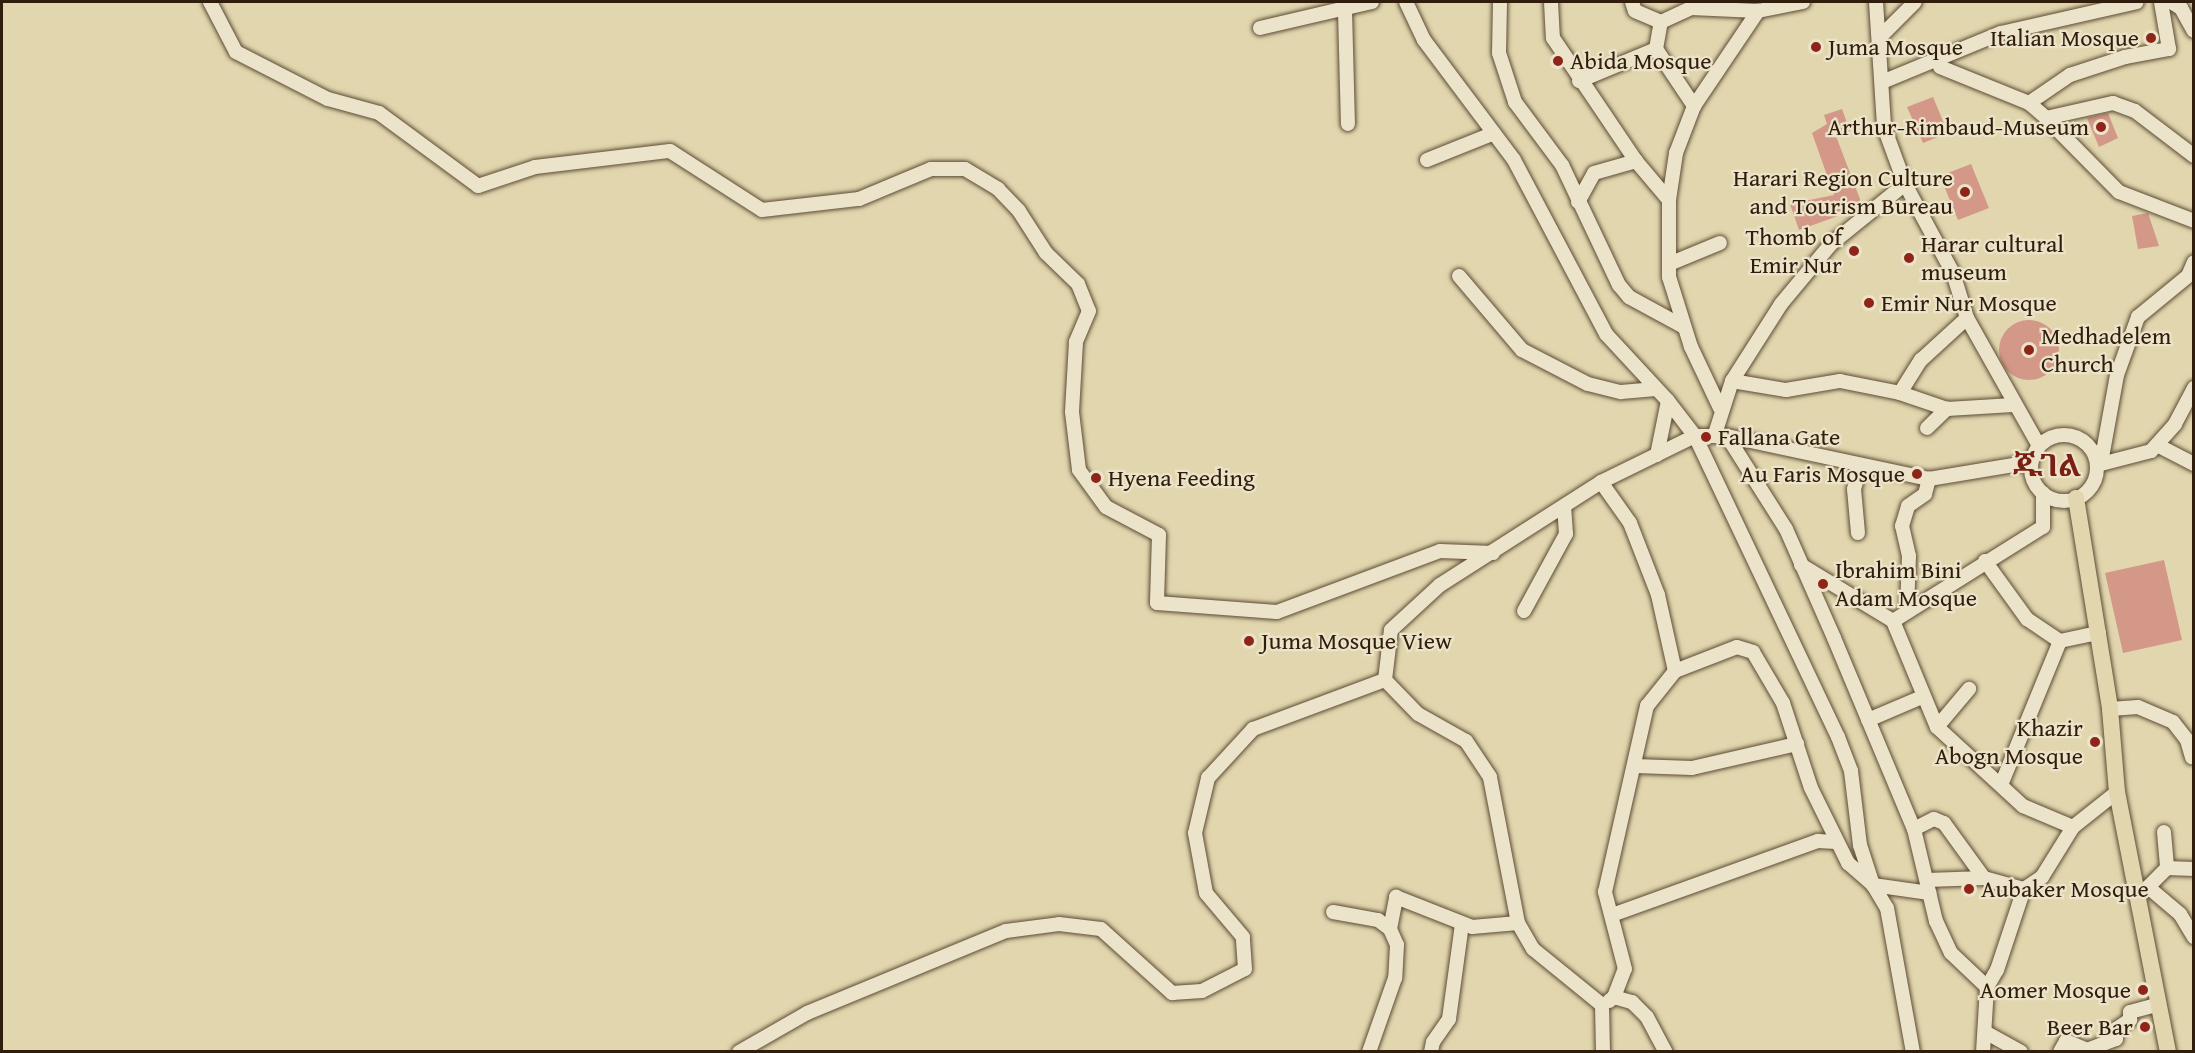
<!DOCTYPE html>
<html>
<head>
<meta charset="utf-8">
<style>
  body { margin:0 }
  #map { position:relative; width:2195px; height:1053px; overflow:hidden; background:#e1d6ae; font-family:"Gentium Book Plus","Noto Serif Ethiopic",serif }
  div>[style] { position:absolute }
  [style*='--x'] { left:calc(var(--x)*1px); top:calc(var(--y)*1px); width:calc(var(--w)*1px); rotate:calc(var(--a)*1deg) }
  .building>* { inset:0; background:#d39887 }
  .round { border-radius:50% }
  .roads { filter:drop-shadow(0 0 2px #5d4b34) drop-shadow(0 0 2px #5d4b34) }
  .minor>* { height:14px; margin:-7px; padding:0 7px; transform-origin:7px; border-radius:7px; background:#ece4ca }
  .minor>.ring { margin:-7px; padding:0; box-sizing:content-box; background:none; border:14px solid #ece4ca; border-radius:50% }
  .major>* { height:16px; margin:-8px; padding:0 8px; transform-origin:8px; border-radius:8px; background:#e1d6ae }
  .dots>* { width:16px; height:16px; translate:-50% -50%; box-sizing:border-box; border:3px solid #ece4ca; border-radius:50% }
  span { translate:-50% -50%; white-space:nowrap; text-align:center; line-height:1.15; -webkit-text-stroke:4.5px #ece4ca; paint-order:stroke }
  .poi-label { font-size:24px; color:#311d0b }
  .right { translate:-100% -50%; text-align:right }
  .left { translate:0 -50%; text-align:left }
  .district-label { font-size:30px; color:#7a1f14; font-weight:700 }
  .frame { position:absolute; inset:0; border:3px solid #311d0b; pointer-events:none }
</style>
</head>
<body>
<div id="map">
  <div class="building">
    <i style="clip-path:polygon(1933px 97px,1948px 133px,1923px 143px,1907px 107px)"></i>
    <i style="clip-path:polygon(1842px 109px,1850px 131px,1836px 136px,1863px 207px,1799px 230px,1790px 204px,1834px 195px,1812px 133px,1827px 124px,1824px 115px)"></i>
    <i style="clip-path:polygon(2108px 113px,2118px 138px,2099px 147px,2087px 118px)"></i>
    <i style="clip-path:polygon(1971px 164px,1989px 208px,1958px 220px,1940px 176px)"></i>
    <i style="clip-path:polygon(2148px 213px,2159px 246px,2138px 249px,2132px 216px)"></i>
    <i class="round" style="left:1999px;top:320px;width:60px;height:60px"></i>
    <i style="clip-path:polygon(2164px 560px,2182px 640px,2123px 653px,2105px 573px)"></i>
  </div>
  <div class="roads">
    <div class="minor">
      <i style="--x:210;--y:2;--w:56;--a:62.5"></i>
      <i style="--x:236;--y:52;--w:103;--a:27.1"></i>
      <i style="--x:328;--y:99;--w:53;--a:15.4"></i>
      <i style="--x:379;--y:113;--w:123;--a:36.4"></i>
      <i style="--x:478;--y:186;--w:60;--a:-18.4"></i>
      <i style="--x:535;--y:167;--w:136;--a:-6.8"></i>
      <i style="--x:670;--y:151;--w:109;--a:32.7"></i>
      <i style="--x:762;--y:210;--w:98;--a:-6.5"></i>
      <i style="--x:859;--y:199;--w:78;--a:-22.6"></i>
      <i style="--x:931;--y:169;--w:34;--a:0"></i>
      <i style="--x:965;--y:169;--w:39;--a:31"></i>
      <i style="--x:998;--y:189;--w:30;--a:46"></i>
      <i style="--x:1019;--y:211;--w:50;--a:57.3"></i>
      <i style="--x:1046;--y:253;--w:45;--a:44.1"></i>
      <i style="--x:1078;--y:284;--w:29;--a:68"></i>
      <i style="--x:1089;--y:311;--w:34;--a:113"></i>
      <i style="--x:1076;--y:342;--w:70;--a:93.3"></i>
      <i style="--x:1072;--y:412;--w:58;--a:83.1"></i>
      <i style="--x:1079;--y:470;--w:46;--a:53.9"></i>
      <i style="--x:1106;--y:507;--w:60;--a:27.8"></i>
      <i style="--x:1159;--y:535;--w:68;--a:91.7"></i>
      <i style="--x:1157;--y:603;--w:120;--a:4.3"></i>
      <i style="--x:1277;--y:612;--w:174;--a:-20.5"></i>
      <i style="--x:1440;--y:551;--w:53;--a:2.2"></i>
      <i style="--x:1406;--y:2;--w:42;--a:64.7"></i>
      <i style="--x:1424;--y:40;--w:150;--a:53.1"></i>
      <i style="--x:1514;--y:160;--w:197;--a:62.1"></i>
      <i style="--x:1606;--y:334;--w:91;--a:47.2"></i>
      <i style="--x:1668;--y:401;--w:55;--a:101.5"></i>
      <i style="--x:1500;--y:2;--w:51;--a:91.1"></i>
      <i style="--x:1499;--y:53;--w:52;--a:71.9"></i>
      <i style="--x:1515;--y:102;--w:79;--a:53.3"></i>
      <i style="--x:1562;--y:165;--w:133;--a:64.6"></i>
      <i style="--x:1619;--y:285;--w:16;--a:50"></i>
      <i style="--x:1629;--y:297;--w:63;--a:28.6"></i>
      <i style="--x:1551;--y:2;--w:36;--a:87"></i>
      <i style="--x:1553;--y:38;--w:148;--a:56"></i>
      <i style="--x:1636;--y:161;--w:51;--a:49.8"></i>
      <i style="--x:1632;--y:2;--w:9;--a:72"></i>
      <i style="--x:1635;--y:11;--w:28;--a:23"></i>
      <i style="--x:1661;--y:22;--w:33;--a:-25"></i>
      <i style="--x:1691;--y:8;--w:67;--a:2.6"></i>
      <i style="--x:1758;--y:11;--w:46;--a:-11.3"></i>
      <i style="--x:1876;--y:2;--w:125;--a:86.3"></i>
      <i style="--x:1884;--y:127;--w:61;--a:69.8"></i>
      <i style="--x:1905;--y:184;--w:101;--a:61.7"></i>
      <i style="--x:1953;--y:273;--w:47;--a:72.7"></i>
      <i style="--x:1967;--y:318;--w:147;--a:60.6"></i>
      <i style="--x:2171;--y:2;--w:12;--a:31"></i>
      <i style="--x:2181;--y:8;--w:26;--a:61"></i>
      <i style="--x:1345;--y:11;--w:113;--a:88.5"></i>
      <i style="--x:1260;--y:28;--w:115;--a:-13.1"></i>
      <i style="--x:1880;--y:37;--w:49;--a:-45"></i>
      <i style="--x:1656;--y:49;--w:69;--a:56.3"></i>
      <i style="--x:1940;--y:67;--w:96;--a:22"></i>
      <i style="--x:2029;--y:103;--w:23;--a:41"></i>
      <i style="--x:2046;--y:118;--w:69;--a:-12.6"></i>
      <i style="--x:2113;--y:103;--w:23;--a:20"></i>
      <i style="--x:2135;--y:111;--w:74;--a:37.3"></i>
      <i style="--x:1579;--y:81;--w:83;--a:-22.6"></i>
      <i style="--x:1656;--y:49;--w:27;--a:-80"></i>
      <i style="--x:1882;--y:82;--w:129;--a:-22.4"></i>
      <i style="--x:2001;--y:33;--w:139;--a:-12.8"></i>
      <i style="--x:2029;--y:103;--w:50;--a:-34.3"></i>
      <i style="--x:2070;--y:75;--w:58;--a:-18.1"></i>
      <i style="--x:2125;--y:57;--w:45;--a:-10.3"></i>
      <i style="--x:2169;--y:49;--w:48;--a:-99.7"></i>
      <i style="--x:2046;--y:118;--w:104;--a:45.4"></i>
      <i style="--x:2119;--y:192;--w:80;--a:21.1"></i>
      <i style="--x:1427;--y:160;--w:72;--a:-21.9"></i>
      <i style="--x:1578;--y:202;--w:33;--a:-61"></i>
      <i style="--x:1594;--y:173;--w:44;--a:-15.9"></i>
      <i style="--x:1669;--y:264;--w:55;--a:-22.4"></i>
      <i style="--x:1459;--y:276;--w:97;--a:49.6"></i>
      <i style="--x:1522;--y:350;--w:74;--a:27.3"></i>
      <i style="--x:1588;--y:384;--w:34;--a:14"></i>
      <i style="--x:1621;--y:392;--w:35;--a:-5"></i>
      <i style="--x:1732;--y:381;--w:55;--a:9.5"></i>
      <i style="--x:1786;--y:390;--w:55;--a:-9.5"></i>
      <i style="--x:1840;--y:381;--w:61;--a:11.3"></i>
      <i style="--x:1900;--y:393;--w:50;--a:18.8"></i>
      <i style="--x:1947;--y:409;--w:66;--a:-3.5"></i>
      <i style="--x:1900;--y:393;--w:39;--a:-58"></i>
      <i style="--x:1921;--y:360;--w:62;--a:-42.4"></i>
      <i style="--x:1668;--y:401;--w:44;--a:52.4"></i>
      <i style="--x:1695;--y:436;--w:333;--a:64.6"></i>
      <i style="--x:1838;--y:737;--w:36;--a:69"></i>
      <i style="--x:1851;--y:771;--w:75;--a:83.1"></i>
      <i style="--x:1860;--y:845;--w:42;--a:72"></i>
      <i style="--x:1873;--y:885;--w:27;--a:59"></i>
      <i style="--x:1887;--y:908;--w:146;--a:79.8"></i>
      <i style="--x:1720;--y:408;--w:68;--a:-115.4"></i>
      <i style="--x:1691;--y:347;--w:73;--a:-107.4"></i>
      <i style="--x:1669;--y:277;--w:77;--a:-90"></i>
      <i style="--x:1669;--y:200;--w:48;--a:-81.5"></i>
      <i style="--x:1676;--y:153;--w:50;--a:-69"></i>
      <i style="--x:1694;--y:106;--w:115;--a:-56"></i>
      <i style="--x:1927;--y:428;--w:28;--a:-44"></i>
      <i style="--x:1715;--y:434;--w:56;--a:-72.2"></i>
      <i style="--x:1732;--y:381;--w:91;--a:-57.5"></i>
      <i style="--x:1781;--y:304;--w:78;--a:-50.2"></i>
      <i style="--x:1831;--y:244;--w:95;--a:-39"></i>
      <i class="ring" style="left:2031px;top:435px;width:52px;height:52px"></i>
      <i style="--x:1727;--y:436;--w:110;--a:57.6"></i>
      <i style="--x:1786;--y:529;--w:119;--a:66.2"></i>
      <i style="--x:1834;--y:638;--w:207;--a:67.3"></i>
      <i style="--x:1914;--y:829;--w:95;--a:76.6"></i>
      <i style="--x:1936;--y:921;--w:35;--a:65"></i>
      <i style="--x:1951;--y:953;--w:50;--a:43.4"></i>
      <i style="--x:1987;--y:987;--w:65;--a:93.5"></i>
      <i style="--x:2157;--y:445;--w:42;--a:27.2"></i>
      <i style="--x:2101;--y:463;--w:89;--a:-79.7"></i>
      <i style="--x:2117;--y:375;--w:62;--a:-70.1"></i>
      <i style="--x:2138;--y:317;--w:65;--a:-39.4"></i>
      <i style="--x:2188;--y:276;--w:15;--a:-67"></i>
      <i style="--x:2097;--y:465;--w:56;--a:-14.5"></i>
      <i style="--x:2151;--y:451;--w:36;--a:-48"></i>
      <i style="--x:2175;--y:424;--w:41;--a:-62.2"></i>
      <i style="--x:1601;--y:482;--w:50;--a:54.7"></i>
      <i style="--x:1630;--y:523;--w:77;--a:68.7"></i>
      <i style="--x:1658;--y:595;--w:78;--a:77.4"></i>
      <i style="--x:1858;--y:533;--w:44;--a:-95.2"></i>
      <i style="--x:1854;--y:489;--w:25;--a:-74"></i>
      <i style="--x:1985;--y:561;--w:72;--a:54.1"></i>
      <i style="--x:2027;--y:619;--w:40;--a:34"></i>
      <i style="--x:2060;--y:641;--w:40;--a:-12"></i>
      <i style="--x:1801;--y:565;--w:108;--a:31.3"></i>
      <i style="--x:1893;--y:621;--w:115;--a:67.5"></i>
      <i style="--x:1937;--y:727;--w:117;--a:42.6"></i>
      <i style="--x:2023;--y:806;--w:54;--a:22.8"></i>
      <i style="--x:2073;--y:827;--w:56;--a:-38.5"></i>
      <i style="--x:1907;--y:610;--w:54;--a:-87.9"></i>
      <i style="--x:1909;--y:556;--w:31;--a:-103"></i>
      <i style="--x:1902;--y:526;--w:21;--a:-73"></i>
      <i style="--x:1908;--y:506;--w:21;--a:-35"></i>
      <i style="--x:1925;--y:494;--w:16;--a:-75"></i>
      <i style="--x:1524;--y:611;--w:88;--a:-61.4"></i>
      <i style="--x:1566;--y:534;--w:27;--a:-94"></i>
      <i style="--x:1893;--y:621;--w:177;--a:-32.1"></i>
      <i style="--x:2043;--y:527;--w:34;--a:-90"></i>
      <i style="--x:2110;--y:709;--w:28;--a:-4"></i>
      <i style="--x:2138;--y:707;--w:38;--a:23"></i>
      <i style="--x:2173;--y:722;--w:23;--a:52"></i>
      <i style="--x:2187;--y:740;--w:18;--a:74"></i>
      <i style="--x:1868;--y:720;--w:59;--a:-23.1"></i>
      <i style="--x:1937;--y:727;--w:50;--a:-49.9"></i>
      <i style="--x:1635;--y:766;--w:57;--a:2"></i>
      <i style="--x:1692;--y:768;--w:108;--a:-12.9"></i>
      <i style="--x:2001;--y:785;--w:156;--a:-67.7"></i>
      <i style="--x:1914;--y:829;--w:22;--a:-27"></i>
      <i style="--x:1934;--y:819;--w:11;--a:22"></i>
      <i style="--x:1944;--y:823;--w:68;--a:54"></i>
      <i style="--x:1984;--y:878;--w:41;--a:15.4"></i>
      <i style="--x:2164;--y:832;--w:36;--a:85"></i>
      <i style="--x:2194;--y:869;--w:27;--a:-178"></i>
      <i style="--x:2167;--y:868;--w:27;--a:135"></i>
      <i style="--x:2148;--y:887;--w:42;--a:40.2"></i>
      <i style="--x:2180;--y:914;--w:27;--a:59"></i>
      <i style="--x:1927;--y:880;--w:57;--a:-2"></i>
      <i style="--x:1333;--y:912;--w:46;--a:10.1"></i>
      <i style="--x:1378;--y:920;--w:15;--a:37"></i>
      <i style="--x:1390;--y:929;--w:17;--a:66"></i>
      <i style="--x:1397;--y:945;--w:33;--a:93"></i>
      <i style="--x:1395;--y:978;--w:78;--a:109.4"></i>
      <i style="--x:1612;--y:915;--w:219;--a:-19.8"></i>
      <i style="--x:1818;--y:841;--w:18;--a:3"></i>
      <i style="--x:1390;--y:929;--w:33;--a:-79"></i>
      <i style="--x:1396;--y:897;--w:82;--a:21.5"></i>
      <i style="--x:1472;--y:927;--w:46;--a:-5"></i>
      <i style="--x:1987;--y:987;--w:20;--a:-60"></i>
      <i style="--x:1997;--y:970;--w:85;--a:-71.6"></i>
      <i style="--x:2024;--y:889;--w:22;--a:-34"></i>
      <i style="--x:2042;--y:877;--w:59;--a:-58.2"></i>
      <i style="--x:1614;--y:997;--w:30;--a:-69"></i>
      <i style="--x:1625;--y:969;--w:80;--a:-104.6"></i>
      <i style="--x:1605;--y:892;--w:191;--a:-77.3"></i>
      <i style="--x:1647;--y:706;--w:45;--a:-51.3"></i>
      <i style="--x:1675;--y:671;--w:66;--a:-21.2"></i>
      <i style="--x:1737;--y:647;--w:17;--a:17"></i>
      <i style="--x:1753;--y:652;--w:59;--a:59.5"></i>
      <i style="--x:1783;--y:703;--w:89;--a:71.8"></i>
      <i style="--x:1811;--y:788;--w:84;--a:63.7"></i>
      <i style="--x:1848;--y:863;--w:33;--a:41"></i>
      <i style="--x:1873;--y:885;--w:57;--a:8.1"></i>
      <i style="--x:1609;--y:1001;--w:6;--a:-39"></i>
      <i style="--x:1614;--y:997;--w:19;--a:16"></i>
      <i style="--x:1632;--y:1002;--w:21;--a:45"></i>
      <i style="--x:1647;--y:1017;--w:40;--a:62"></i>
      <i style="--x:1985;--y:1032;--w:41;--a:29.1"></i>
      <i style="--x:739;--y:1052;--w:78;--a:-29.8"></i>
      <i style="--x:807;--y:1013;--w:215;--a:-22.4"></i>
      <i style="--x:1006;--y:931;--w:53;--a:-7.5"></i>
      <i style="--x:1059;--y:924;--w:42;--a:6.8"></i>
      <i style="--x:1101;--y:929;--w:96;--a:42"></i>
      <i style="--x:1172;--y:993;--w:30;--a:-4"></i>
      <i style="--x:1202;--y:991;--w:48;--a:-27.1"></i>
      <i style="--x:1245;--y:969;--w:32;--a:-94"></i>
      <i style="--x:1243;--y:937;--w:57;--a:-130.1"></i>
      <i style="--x:1206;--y:893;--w:61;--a:-100.4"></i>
      <i style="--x:1195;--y:833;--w:57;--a:-76.7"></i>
      <i style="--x:1208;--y:778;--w:67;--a:-47.4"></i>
      <i style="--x:1253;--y:729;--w:141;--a:-20.4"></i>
      <i style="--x:1431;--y:1052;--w:10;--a:-79"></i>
      <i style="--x:1433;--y:1042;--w:28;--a:-55"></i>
      <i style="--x:1449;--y:1019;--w:96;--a:-82.2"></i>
      <i style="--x:1603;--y:1052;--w:47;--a:-91.2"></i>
      <i style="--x:1602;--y:1005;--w:89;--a:-140.9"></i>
      <i style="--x:1533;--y:949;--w:30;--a:-120"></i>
      <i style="--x:1518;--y:923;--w:149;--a:-100.9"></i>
      <i style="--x:1490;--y:777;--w:43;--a:-123.7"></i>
      <i style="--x:1466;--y:741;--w:55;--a:-150.6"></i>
      <i style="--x:1418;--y:714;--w:47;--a:-134.1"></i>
      <i style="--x:1385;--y:680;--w:50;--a:-83.2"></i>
      <i style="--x:1391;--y:630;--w:67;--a:-42.6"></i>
      <i style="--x:1440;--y:585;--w:191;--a:-32.6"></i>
      <i style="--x:1601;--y:482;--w:105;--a:-26.1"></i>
      <i style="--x:1695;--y:436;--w:32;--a:0"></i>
      <i style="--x:1727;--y:436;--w:207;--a:12"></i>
      <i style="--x:1929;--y:479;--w:104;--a:-9.4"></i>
      <i style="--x:2060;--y:1052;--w:13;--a:-61"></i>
      <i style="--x:2066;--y:1041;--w:23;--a:23"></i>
      <i style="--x:2087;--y:1050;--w:31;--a:-21"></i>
      <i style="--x:2116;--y:1039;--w:10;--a:-90"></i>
      <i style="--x:2116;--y:1029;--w:17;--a:-33"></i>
      <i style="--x:2130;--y:1020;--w:8;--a:-90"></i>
      <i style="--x:2130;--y:1012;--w:30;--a:-15"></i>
    </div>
    <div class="major">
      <i style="--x:2076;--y:498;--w:214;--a:80.8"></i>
      <i style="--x:2110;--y:709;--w:83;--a:85.2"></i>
      <i style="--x:2117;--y:792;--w:265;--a:78.9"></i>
    </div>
  </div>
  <div class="dots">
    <i style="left:2151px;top:38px;background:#8f2418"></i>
    <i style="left:1816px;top:47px;background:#8f2418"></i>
    <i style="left:1558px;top:61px;background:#8f2418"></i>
    <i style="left:2101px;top:127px;background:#8f2418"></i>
    <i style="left:1965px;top:192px;background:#8f2418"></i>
    <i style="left:1854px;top:251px;background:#8f2418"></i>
    <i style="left:1909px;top:258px;background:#8f2418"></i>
    <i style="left:1869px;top:303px;background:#8f2418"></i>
    <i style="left:2029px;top:350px;background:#8f2418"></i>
    <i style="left:1706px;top:437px;background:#8f2418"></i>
    <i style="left:1917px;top:474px;background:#8f2418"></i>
    <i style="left:1096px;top:478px;background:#8f2418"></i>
    <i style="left:1823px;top:584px;background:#8f2418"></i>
    <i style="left:1249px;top:641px;background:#8f2418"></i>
    <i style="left:2095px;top:742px;background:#8f2418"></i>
    <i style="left:1969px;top:889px;background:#8f2418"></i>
    <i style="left:2143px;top:990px;background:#8f2418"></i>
    <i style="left:2145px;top:1027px;background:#8f2418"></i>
  </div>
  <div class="poi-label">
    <span class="right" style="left:2139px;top:38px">Italian Mosque</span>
    <span class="left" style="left:1828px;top:47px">Juma Mosque</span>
    <span class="left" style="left:1570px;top:61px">Abida Mosque</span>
    <span class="right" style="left:2089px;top:127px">Arthur-Rimbaud-Museum</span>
    <span class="right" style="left:1953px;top:192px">Harari Region Culture<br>and Tourism Bureau</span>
    <span class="right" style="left:1842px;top:251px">Thomb of<br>Emir Nur</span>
    <span class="left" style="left:1921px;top:258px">Harar cultural<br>museum</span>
    <span class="left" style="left:1881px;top:303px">Emir Nur Mosque</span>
    <span class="left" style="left:2041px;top:350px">Medhadelem<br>Church</span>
    <span class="left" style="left:1718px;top:437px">Fallana Gate</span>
    <span class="right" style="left:1905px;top:474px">Au Faris Mosque</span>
    <span class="left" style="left:1108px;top:478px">Hyena Feeding</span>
    <span class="left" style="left:1835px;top:584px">Ibrahim Bini<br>Adam Mosque</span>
    <span class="left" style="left:1261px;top:641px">Juma Mosque View</span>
    <span class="right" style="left:2083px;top:742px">Khazir<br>Abogn Mosque</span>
    <span class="left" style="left:1981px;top:889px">Aubaker Mosque</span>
    <span class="right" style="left:2131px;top:990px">Aomer Mosque</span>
    <span class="right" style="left:2133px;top:1027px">Beer Bar</span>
  </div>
  <div class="district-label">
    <span style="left:2047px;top:465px">ጁገል</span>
  </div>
  <div class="frame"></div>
</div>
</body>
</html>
